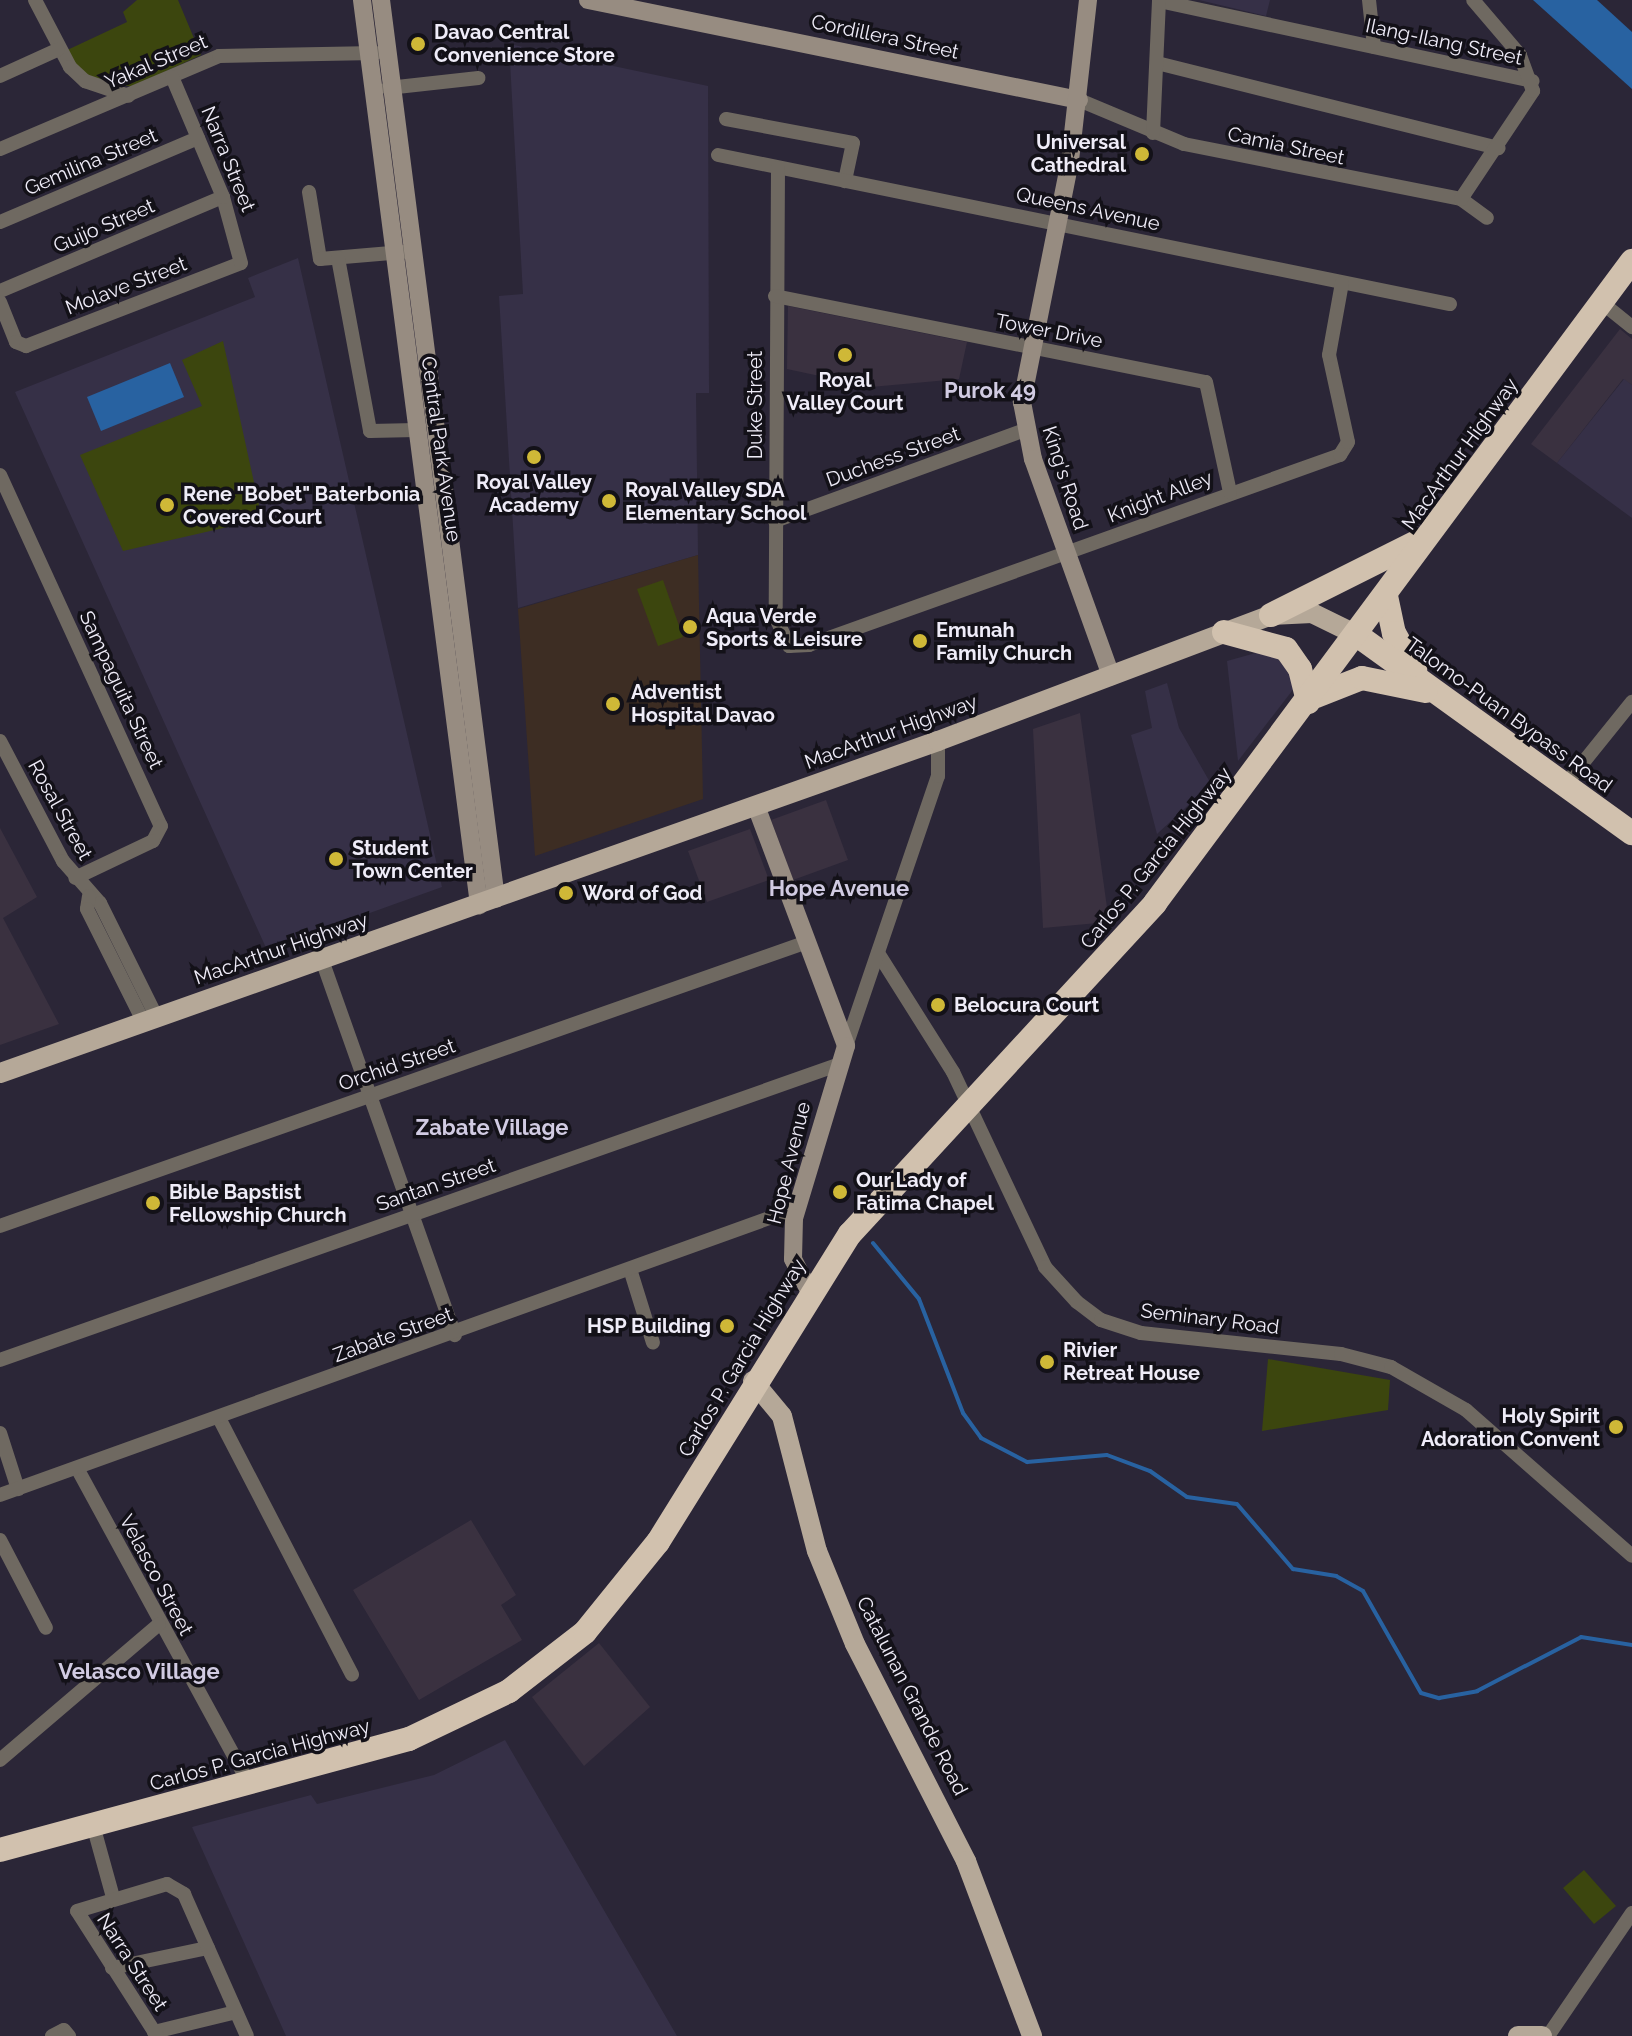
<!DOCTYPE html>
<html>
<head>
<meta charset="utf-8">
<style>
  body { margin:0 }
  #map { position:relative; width:1632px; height:2036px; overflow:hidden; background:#2b2637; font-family:Raleway,sans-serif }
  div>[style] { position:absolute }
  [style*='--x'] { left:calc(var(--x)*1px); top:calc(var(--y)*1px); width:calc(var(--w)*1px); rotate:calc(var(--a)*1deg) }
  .commercial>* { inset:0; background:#3a3140 }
  .built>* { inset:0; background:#363047 }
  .medical>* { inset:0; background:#3d2d23 }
  .green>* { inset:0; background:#3c460e }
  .water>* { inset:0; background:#2862a1 }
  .stream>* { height:4px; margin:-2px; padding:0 2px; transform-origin:2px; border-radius:2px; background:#2862a1 }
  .street>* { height:14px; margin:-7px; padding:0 7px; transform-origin:7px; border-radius:7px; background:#6f6961 }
  .secondary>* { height:18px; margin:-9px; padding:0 9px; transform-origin:9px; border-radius:9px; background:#978c81 }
  .primary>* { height:20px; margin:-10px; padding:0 10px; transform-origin:10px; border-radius:10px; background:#b5a898 }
  .highway>* { height:24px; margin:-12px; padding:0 12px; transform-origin:12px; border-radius:12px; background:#d1c1ae }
  .dots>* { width:22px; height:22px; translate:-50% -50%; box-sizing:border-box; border:4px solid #131118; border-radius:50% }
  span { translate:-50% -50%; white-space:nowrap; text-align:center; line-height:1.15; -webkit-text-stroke:7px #131118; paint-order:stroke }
  .poi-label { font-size:20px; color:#efecf8; font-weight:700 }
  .left { translate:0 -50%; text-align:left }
  .right { translate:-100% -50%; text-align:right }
  .street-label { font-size:20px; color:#efecf8 }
  .neighbourhood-label { font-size:22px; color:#d1cbe2; font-weight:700 }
</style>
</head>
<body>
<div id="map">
  <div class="commercial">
    <i style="clip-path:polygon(788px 306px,967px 342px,959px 379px,871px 387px,787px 369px)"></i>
    <i style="clip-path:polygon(1620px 329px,1632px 339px,1632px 385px,1623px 379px,1557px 463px,1531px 444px)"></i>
    <i style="clip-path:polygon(1080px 713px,1109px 922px,1043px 928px,1033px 729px)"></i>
    <i style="clip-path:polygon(826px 800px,848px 860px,793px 880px,771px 820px)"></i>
    <i style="clip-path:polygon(0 828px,37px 897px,3px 918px,59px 1024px,0 1045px)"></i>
    <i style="clip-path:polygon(750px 829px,769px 880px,707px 902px,688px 851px)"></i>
    <i style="clip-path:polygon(471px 1520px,516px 1595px,501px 1605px,522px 1640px,419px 1700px,353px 1590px)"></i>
    <i style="clip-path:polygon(599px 1643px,650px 1707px,584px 1766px,532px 1697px)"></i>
  </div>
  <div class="built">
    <i style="clip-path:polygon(1199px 0,1270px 0,1266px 16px)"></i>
    <i style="clip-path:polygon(509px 44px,708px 86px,709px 393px,696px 393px,698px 555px,518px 608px,499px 296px,523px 294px)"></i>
    <i style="clip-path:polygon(298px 258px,442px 887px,267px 950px,15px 392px,255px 297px,248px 278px)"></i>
    <i style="clip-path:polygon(1624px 379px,1632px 385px,1632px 518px,1557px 463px)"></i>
    <i style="clip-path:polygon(1270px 649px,1285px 659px,1295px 687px,1238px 761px,1227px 661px)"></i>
    <i style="clip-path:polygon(1167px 683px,1179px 728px,1211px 784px,1157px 834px,1131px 735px,1152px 728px,1145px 691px)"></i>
    <i style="clip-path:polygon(505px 1740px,677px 2036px,286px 2036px,192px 1827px,311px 1795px,317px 1804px,434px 1775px)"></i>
  </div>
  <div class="medical">
    <i style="clip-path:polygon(698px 555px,703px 799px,535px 856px,518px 609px)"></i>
  </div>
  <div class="green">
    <i style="clip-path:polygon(137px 0,178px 0,201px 55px,132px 87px,85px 75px,63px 52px,127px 22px,123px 12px)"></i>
    <i style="clip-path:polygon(223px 341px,262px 519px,123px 551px,80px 455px,202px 406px,182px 360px)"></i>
    <i style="clip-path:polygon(663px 580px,683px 637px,658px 646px,637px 589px)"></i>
    <i style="clip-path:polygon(1268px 1359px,1390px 1380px,1388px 1410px,1262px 1431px)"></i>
    <i style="clip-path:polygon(1584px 1870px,1616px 1906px,1594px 1924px,1563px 1888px)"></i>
  </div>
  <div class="water">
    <i style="clip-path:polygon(1533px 0,1597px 0,1632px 32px,1632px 89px)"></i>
    <i style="clip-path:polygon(170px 363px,184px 397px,101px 431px,87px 397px)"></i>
  </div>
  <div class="stream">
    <i style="--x:873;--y:1243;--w:72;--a:50.6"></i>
    <i style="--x:919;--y:1299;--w:122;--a:68.9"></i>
    <i style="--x:963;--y:1413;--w:31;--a:54"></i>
    <i style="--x:981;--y:1438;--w:52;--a:27.6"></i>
    <i style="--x:1027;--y:1462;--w:80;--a:-5"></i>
    <i style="--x:1107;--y:1455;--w:46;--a:20.4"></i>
    <i style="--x:1150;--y:1471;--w:45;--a:35.1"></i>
    <i style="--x:1187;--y:1497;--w:50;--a:8"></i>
    <i style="--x:1237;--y:1504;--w:86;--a:49.3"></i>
    <i style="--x:1293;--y:1569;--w:44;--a:9.2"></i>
    <i style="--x:1336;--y:1576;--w:31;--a:29"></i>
    <i style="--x:1363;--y:1591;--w:117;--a:60.4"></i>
    <i style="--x:1421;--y:1693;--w:19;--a:16"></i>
    <i style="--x:1439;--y:1698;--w:39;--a:-10"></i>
    <i style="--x:1477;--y:1691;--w:117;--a:-27.4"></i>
    <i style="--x:1581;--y:1637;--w:52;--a:8.9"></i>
  </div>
  <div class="street">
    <i style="--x:35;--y:0;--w:76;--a:62.4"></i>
    <i style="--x:70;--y:67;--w:21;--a:43"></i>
    <i style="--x:85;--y:81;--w:46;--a:18.8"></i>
    <i style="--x:1369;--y:0;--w:47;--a:83.9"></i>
    <i style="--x:1159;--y:1;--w:382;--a:12.1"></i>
    <i style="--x:1157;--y:63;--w:352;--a:14"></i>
    <i style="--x:0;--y:76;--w:63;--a:-24.5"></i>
    <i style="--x:388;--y:88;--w:91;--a:-6.3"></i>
    <i style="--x:1079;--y:100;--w:114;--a:22.7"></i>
    <i style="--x:1184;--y:144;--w:282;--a:11.2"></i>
    <i style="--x:1461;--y:199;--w:32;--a:36"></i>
    <i style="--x:726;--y:119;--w:129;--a:10.7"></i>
    <i style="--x:853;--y:143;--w:39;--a:102"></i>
    <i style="--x:1153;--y:133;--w:133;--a:-87.4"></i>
    <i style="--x:0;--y:149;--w:238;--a:-23"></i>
    <i style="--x:219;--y:56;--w:157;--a:-1.1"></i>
    <i style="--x:718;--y:155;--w:747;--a:11.51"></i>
    <i style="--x:778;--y:168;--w:450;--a:90.3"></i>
    <i style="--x:776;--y:618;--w:31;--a:65"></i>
    <i style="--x:789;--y:646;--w:20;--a:-3"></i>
    <i style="--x:809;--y:645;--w:564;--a:-19.69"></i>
    <i style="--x:1340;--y:455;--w:15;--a:-58"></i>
    <i style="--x:1348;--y:442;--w:89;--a:-102.3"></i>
    <i style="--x:1329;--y:355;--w:73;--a:-79.8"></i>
    <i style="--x:309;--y:192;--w:68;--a:80.7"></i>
    <i style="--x:320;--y:259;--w:83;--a:-4.8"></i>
    <i style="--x:1461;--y:199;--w:130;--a:-56.3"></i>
    <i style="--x:1533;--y:91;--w:38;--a:-110"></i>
    <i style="--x:1520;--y:55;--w:72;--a:-130.5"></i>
    <i style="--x:0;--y:222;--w:215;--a:-23"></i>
    <i style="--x:338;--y:258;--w:176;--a:79.5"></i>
    <i style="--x:370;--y:431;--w:46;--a:-1.2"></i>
    <i style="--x:0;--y:291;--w:242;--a:-22.9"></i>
    <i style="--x:775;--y:296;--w:439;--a:11.3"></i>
    <i style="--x:1206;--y:382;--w:113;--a:77.7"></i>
    <i style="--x:0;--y:302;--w:43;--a:68.2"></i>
    <i style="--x:16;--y:342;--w:11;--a:22"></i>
    <i style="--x:26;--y:346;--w:230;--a:-21.1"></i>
    <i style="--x:241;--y:263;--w:68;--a:-105.3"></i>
    <i style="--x:223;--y:197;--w:130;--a:-113"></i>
    <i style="--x:1601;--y:302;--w:40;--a:39"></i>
    <i style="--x:0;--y:475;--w:386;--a:65.4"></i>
    <i style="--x:161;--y:826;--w:17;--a:118"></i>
    <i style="--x:153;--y:841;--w:86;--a:154.6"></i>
    <i style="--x:775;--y:521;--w:266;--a:-20"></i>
    <i style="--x:0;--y:741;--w:136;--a:62.3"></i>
    <i style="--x:63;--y:861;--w:56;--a:48.6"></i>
    <i style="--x:100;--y:903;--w:128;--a:63.6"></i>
    <i style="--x:1565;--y:785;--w:107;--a:-51.1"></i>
    <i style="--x:89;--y:896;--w:13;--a:99"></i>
    <i style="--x:87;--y:909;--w:127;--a:63.4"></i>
    <i style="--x:878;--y:953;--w:141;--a:57.8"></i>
    <i style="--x:953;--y:1072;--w:216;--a:64.7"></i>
    <i style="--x:1045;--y:1267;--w:47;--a:47.6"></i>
    <i style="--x:1077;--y:1302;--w:30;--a:37"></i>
    <i style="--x:1101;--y:1320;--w:42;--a:18"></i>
    <i style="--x:1141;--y:1333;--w:201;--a:6"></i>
    <i style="--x:1341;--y:1354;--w:52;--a:14.6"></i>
    <i style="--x:1391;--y:1367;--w:86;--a:29.8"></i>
    <i style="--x:1466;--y:1410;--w:221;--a:41.3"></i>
    <i style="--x:322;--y:960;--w:398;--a:70.5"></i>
    <i style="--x:846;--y:1046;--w:285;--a:-71.2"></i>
    <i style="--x:938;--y:776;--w:35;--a:-90"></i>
    <i style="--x:0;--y:1226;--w:856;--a:-19.39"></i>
    <i style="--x:630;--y:1269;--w:77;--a:72.7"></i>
    <i style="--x:0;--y:1360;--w:891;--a:-19.41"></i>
    <i style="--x:219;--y:1418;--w:289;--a:62.6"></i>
    <i style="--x:0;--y:1433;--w:59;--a:72.2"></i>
    <i style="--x:77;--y:1468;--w:360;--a:61.4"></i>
    <i style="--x:0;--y:1495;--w:847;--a:-19.8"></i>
    <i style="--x:0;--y:1540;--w:99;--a:62.4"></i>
    <i style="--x:0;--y:1760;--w:209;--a:-40.5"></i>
    <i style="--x:93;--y:1825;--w:75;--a:74.5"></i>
    <i style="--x:112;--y:1968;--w:98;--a:-11.8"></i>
    <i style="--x:154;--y:2032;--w:84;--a:-13.7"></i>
    <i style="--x:52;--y:2036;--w:13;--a:-27"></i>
    <i style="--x:64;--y:2030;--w:8;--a:50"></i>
    <i style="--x:157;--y:2036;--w:148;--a:-122.6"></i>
    <i style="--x:77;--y:1911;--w:94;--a:-16.7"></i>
    <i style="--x:167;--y:1884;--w:20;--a:30"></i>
    <i style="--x:184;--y:1894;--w:155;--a:66.1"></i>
    <i style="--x:1548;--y:2036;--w:149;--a:-55.7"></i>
  </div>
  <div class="secondary">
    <i style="--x:362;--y:0;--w:913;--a:82.63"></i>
    <i style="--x:381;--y:0;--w:906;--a:82.71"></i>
    <i style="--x:588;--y:0;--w:501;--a:11.51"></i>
    <i style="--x:1088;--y:0;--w:162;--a:96.4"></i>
    <i style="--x:1070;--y:161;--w:246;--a:101.3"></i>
    <i style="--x:1022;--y:402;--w:58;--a:79.1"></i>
    <i style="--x:1033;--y:459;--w:231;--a:70.2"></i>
    <i style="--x:756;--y:806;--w:256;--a:69.4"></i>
    <i style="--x:846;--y:1046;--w:180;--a:106.8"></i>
    <i style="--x:794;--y:1218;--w:41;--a:91.4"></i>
    <i style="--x:793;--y:1259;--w:35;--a:63"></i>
  </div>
  <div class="primary">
    <i style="--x:0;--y:1073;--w:995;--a:-19.49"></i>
    <i style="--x:938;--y:741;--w:356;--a:-20.7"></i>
    <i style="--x:1271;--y:615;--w:41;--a:-2.8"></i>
    <i style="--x:1312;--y:613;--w:50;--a:26.1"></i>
    <i style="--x:753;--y:1381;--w:45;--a:50.4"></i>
    <i style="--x:782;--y:1416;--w:139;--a:75.5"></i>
    <i style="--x:817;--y:1551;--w:100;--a:67.8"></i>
    <i style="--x:855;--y:1644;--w:244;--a:62.9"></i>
    <i style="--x:966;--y:1861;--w:187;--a:69.3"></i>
    <i style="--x:1518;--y:2036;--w:24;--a:0"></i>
  </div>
  <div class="highway">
    <i style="--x:1386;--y:596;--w:38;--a:78"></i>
    <i style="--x:1394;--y:633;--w:43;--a:60.4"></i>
    <i style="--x:1271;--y:615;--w:168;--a:-26.6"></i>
    <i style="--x:1224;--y:632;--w:64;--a:15.3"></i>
    <i style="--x:1286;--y:649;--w:24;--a:55"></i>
    <i style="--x:1300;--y:669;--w:34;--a:76"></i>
    <i style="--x:1357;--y:635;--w:339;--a:35.8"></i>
    <i style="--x:1316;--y:696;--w:49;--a:-21.4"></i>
    <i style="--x:1362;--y:678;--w:65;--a:11.5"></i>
    <i style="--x:0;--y:1850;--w:424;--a:-15.2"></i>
    <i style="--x:409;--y:1739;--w:111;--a:-25.6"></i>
    <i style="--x:509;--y:1691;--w:96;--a:-37.8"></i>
    <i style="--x:585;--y:1632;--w:116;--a:-51"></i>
    <i style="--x:658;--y:1542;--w:363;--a:-58.1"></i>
    <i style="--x:850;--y:1234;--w:450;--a:-47.3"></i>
    <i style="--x:1155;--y:903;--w:800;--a:-53.39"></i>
  </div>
  <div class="dots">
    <i style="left:418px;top:44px;background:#cfb837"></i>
    <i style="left:1142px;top:154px;background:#cfb837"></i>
    <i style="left:845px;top:355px;background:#cfb837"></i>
    <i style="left:534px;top:457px;background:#cfb837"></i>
    <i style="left:609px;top:501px;background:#cfb837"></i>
    <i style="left:167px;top:505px;background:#cfb837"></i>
    <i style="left:690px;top:627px;background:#cfb837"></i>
    <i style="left:920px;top:641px;background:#cfb837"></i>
    <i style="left:613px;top:704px;background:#cfb837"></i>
    <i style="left:336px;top:859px;background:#cfb837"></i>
    <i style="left:566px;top:893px;background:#cfb837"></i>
    <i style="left:938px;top:1005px;background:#cfb837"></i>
    <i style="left:840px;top:1192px;background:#cfb837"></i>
    <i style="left:153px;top:1203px;background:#cfb837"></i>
    <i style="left:727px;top:1326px;background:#cfb837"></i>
    <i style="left:1047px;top:1362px;background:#cfb837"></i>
    <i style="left:1616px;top:1427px;background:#cfb837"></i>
  </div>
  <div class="poi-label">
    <span class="left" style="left:434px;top:44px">Davao Central<br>Convenience Store</span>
    <span class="right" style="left:1126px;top:154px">Universal<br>Cathedral</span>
    <span style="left:845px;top:392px">Royal<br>Valley Court</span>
    <span style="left:534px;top:494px">Royal Valley<br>Academy</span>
    <span class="left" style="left:625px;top:502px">Royal Valley SDA<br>Elementary School</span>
    <span class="left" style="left:183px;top:506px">Rene "Bobet" Baterbonia<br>Covered Court</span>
    <span class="left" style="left:706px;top:628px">Aqua Verde<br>Sports &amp; Leisure</span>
    <span class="left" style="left:936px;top:642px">Emunah<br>Family Church</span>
    <span class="left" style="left:631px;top:704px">Adventist<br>Hospital Davao</span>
    <span class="left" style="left:352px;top:860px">Student<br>Town Center</span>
    <span class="left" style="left:582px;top:893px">Word of God</span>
    <span class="left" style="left:954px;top:1005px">Belocura Court</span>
    <span class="left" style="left:856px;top:1192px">Our Lady of<br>Fatima Chapel</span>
    <span class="left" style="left:169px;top:1204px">Bible Bapstist<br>Fellowship Church</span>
    <span class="right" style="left:711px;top:1326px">HSP Building</span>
    <span class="left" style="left:1063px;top:1362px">Rivier<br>Retreat House</span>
    <span class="right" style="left:1600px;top:1428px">Holy Spirit<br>Adoration Convent</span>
  </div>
  <div class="street-label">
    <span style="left:885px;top:37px;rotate:12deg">Cordillera Street</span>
    <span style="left:1444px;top:42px;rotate:12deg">Ilang-Ilang Street</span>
    <span style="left:156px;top:62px;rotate:-23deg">Yakal Street</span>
    <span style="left:1286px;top:146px;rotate:12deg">Camia Street</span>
    <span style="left:228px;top:159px;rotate:68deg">Narra Street</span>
    <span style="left:91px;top:162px;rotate:-23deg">Gemilina Street</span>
    <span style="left:1088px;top:209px;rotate:12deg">Queens Avenue</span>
    <span style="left:104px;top:226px;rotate:-23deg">Guijo Street</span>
    <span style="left:126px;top:286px;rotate:-21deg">Molave Street</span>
    <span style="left:1049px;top:331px;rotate:11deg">Tower Drive</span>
    <span style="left:755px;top:405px;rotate:-90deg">Duke Street</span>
    <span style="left:441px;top:449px;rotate:82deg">Central Park Avenue</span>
    <span style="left:1460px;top:454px;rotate:-54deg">MacArthur Highway</span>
    <span style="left:893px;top:457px;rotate:-20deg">Duchess Street</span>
    <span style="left:1065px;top:478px;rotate:72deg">King's Road</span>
    <span style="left:1160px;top:497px;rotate:-21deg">Knight Alley</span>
    <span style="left:121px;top:690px;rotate:65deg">Sampaguita Street</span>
    <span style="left:1509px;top:715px;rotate:36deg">Talomo-Puan Bypass Road</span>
    <span style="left:891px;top:732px;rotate:-20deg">MacArthur Highway</span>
    <span style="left:60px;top:810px;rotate:61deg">Rosal Street</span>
    <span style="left:1156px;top:858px;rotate:-51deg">Carlos P. Garcia Highway</span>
    <span style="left:281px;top:949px;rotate:-19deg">MacArthur Highway</span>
    <span style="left:397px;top:1065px;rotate:-19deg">Orchid Street</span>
    <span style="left:789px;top:1163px;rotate:-76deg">Hope Avenue</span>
    <span style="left:436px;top:1185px;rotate:-19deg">Santan Street</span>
    <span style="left:1210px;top:1319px;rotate:7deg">Seminary Road</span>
    <span style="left:393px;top:1335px;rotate:-20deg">Zabate Street</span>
    <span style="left:742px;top:1358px;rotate:-59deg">Carlos P. Garcia Highway</span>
    <span style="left:156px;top:1575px;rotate:62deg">Velasco Street</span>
    <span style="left:912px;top:1696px;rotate:63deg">Catalunan Grande Road</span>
    <span style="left:260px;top:1755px;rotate:-15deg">Carlos P. Garcia Highway</span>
    <span style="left:132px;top:1962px;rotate:57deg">Narra Street</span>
  </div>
  <div class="neighbourhood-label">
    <span style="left:990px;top:391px">Purok 49</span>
    <span style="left:839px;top:889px">Hope Avenue</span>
    <span style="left:492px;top:1128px">Zabate Village</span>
    <span style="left:139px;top:1672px">Velasco Village</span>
  </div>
</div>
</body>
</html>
